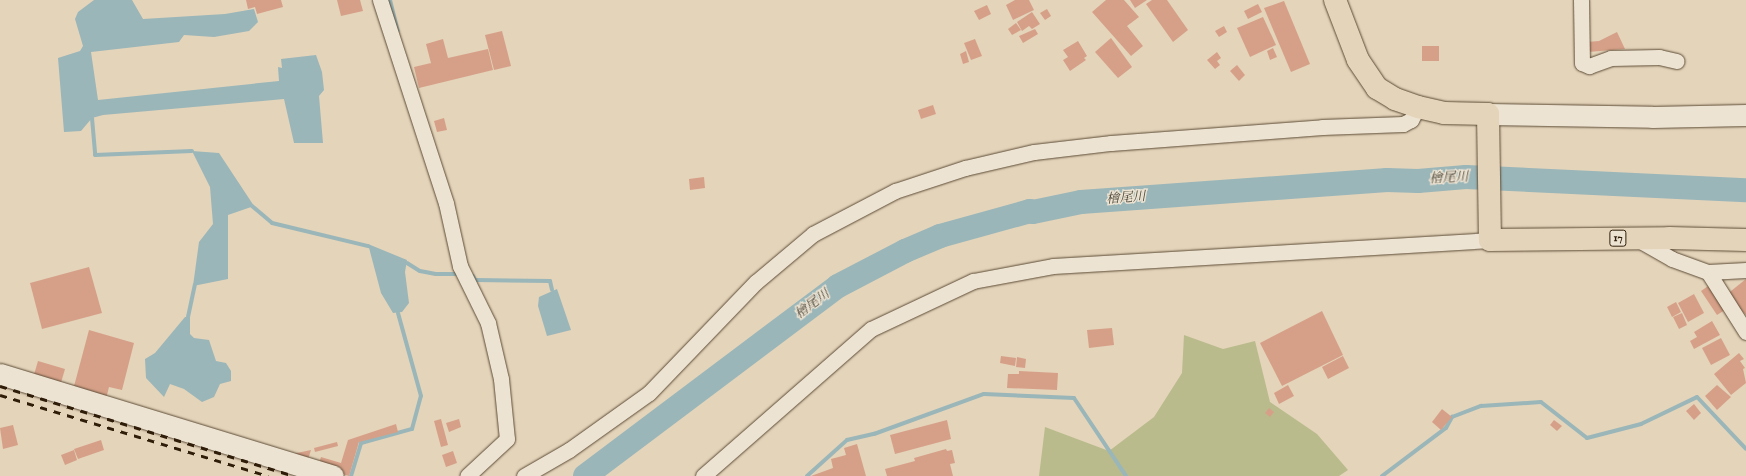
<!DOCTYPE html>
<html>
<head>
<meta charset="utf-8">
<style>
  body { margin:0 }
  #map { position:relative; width:1746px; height:476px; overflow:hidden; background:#e4d4ba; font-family:"IM FELL English","Noto Serif JP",serif }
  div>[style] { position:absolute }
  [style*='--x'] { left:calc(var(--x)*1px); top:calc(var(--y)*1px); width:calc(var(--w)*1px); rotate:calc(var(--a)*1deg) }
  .green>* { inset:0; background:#b9bb8c }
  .water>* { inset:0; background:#9ab6b9 }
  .stream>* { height:4px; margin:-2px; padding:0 2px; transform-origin:2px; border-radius:2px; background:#9ab6b9 }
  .river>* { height:24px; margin:-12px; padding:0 12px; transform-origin:12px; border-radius:12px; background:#9ab6b9 }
  .building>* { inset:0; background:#d6a088 }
  .roads { filter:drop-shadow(0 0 1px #5c4b35) drop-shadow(0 0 1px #5c4b35) }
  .street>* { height:15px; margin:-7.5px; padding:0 7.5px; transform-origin:7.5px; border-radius:7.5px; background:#ede3d2 }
  .secondary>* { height:21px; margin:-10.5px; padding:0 10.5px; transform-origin:10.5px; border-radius:10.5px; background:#ede3d2 }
  .primary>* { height:22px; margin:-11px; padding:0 11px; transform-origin:11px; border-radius:11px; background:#e4d4ba }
  .rail>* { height:3px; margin-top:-1.5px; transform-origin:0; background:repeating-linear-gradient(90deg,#2f1d09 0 7px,transparent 0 14px) }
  span { translate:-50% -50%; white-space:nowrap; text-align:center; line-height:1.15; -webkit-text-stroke:3px #ede3d2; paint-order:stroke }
  .shield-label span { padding:1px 3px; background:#ede3d2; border:1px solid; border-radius:3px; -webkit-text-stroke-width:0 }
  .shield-label { font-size:11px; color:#2f1d09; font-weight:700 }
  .water-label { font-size:13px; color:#4f4b3e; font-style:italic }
</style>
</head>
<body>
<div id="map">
  <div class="green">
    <i style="clip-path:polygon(1184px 335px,1223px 349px,1255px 341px,1270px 402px,1317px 434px,1348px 470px,1339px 476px,1039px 476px,1045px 427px,1109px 451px,1154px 417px,1182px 373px)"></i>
  </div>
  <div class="water">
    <i style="clip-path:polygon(94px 0,132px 0,143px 19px,225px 14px,254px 9px,258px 22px,249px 31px,214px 37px,184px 35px,179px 42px,91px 52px,98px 100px,279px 81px,278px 67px,282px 68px,281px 59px,316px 55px,322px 72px,324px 90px,319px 96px,323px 143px,294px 143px,284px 99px,103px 115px,92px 118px,81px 131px,64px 132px,58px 58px,80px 51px,83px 46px,75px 19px,78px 12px)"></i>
    <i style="clip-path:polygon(192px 151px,219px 153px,254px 206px,228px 215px,228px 279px,193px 286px,199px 242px,213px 224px,210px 187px)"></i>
    <i style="clip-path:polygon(368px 244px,407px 260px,405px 272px,409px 303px,402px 312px,393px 313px,381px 293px)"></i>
    <i style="clip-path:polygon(557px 289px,571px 330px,547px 336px,538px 306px,539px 297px)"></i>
    <i style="clip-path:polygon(185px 317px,190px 317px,190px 334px,194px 338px,209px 340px,216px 361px,226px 363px,231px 371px,231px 381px,220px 384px,214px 397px,202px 402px,184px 389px,170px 384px,164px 397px,146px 378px,145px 359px,155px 353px)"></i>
  </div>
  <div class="stream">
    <i style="--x:390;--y:0;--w:32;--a:76"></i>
    <i style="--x:92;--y:118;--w:37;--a:85"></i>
    <i style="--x:95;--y:155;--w:97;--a:-2.4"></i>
    <i style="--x:252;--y:206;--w:26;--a:40"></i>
    <i style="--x:272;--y:223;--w:99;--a:13.5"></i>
    <i style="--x:407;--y:263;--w:15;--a:32"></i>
    <i style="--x:420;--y:271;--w:16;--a:11"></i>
    <i style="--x:436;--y:274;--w:26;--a:0"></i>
    <i style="--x:473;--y:276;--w:4;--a:63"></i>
    <i style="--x:475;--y:280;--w:75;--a:0.8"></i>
    <i style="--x:550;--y:281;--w:9;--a:77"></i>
    <i style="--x:188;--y:317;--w:33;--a:-78"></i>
    <i style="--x:351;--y:476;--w:34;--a:-73"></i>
    <i style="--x:361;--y:443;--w:53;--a:-15.4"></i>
    <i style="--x:412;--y:429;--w:34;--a:-75"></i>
    <i style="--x:421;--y:396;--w:86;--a:-105.5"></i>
    <i style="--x:807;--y:476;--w:54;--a:-42"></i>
    <i style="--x:847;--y:440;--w:28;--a:-13"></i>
    <i style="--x:874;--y:434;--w:117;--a:-20"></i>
    <i style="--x:984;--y:394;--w:90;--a:2.5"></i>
    <i style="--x:1074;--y:398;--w:94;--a:56.3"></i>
    <i style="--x:1382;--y:476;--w:80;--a:-36.9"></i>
    <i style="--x:1446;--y:428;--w:13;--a:-61"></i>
    <i style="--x:1452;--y:417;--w:31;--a:-21"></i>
    <i style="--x:1481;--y:406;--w:60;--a:-3.8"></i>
    <i style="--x:1541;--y:402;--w:58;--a:38"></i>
    <i style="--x:1587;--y:438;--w:56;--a:-14.5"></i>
    <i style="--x:1641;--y:424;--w:62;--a:-25.7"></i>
    <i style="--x:1697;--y:397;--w:71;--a:46.7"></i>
  </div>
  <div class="river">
    <i style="--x:585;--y:476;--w:316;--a:-36.9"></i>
    <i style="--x:838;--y:286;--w:76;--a:-27.6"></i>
    <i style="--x:905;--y:251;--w:38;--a:-23"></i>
    <i style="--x:940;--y:236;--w:93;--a:-15.5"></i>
    <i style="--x:1030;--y:211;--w:3;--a:18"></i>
    <i style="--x:1033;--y:212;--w:49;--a:-11.8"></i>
    <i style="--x:1081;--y:202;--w:307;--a:-4.1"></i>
    <i style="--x:1387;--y:180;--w:31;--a:2"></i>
    <i style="--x:1418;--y:181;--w:48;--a:-4.8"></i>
    <i style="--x:1466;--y:177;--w:280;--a:2.7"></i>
  </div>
  <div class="building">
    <i style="clip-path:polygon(246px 0,281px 0,283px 7px,257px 14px,255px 7px,248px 9px)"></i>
    <i style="clip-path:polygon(337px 0,360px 0,363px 11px,341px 16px)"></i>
    <i style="clip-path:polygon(1015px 0,1029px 0,1034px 10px,1013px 20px,1006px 5px)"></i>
    <i style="clip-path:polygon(1106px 0,1124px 0,1139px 17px,1127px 26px,1143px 46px,1131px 56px,1092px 12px)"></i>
    <i style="clip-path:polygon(1130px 0,1147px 0,1135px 8px)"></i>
    <i style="clip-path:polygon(1152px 0,1167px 0,1188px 30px,1173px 42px,1146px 4px)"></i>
    <i style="clip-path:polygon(1284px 1px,1310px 64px,1291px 72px,1264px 8px)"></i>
    <i style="clip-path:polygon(1258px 4px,1262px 12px,1248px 19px,1244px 11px)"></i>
    <i style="clip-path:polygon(987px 5px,991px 14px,979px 20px,974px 11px)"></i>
    <i style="clip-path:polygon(1047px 9px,1051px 16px,1045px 20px,1040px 13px)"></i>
    <i style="clip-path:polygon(1032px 12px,1040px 24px,1032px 29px,1029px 26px,1022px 31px,1017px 22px)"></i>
    <i style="clip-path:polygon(1263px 17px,1276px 45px,1250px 57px,1237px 28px)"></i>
    <i style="clip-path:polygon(1016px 23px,1021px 30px,1012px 35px,1008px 29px)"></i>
    <i style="clip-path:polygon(1224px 26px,1227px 32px,1219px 37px,1215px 31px)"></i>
    <i style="clip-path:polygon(1035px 29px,1038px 34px,1023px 43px,1019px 36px)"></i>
    <i style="clip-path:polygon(502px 31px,511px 66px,494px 70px,485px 35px)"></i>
    <i style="clip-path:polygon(1617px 32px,1625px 49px,1588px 52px,1587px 42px,1599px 41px)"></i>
    <i style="clip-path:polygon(1111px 38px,1132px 67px,1118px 78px,1095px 52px)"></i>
    <i style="clip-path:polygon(443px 39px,448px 58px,488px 49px,493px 70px,419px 88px,414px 67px,431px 63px,432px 67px,426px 44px)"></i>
    <i style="clip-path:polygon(975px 39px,982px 56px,971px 60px,964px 43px)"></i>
    <i style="clip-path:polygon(1078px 41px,1087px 56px,1084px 58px,1086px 60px,1070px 71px,1063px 60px,1068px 57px,1063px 50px)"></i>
    <i style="clip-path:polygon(1422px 46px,1439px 46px,1439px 61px,1422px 61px)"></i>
    <i style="clip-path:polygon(1273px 48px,1277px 57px,1270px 60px,1267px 51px)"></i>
    <i style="clip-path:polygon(966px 51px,969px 62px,963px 64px,960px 54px)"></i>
    <i style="clip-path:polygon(1217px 52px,1221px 58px,1217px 61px,1220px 65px,1215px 69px,1207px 60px)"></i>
    <i style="clip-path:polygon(1237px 65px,1245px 75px,1239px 81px,1230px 71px)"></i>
    <i style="clip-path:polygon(933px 105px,936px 114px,921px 119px,918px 110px)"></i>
    <i style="clip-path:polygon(444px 118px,447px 130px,437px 132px,434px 121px)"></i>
    <i style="clip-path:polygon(704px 177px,705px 188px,690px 190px,689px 179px)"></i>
    <i style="clip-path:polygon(89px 267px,102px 313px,42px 329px,30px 283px)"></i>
    <i style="clip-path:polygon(1746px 279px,1746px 315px,1726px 295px)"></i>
    <i style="clip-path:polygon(1711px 284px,1728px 308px,1717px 315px,1701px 291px)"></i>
    <i style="clip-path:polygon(1694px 294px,1704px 313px,1688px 322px,1678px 303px)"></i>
    <i style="clip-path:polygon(1676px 302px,1681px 312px,1672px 317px,1667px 307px)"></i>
    <i style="clip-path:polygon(1322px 311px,1343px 355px,1282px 386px,1260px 343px)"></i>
    <i style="clip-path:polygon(1682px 313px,1687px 325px,1679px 329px,1673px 317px)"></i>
    <i style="clip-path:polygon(1712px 321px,1720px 335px,1694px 349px,1690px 341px,1697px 337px,1694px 332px)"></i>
    <i style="clip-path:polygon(1112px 328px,1114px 345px,1089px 348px,1087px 330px)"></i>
    <i style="clip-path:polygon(89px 330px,134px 343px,122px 390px,109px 387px,106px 399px,73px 390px)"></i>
    <i style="clip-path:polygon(1721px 338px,1730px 355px,1711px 365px,1702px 348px)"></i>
    <i style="clip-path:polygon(1739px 353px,1744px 359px,1740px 361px,1745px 368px,1743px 369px,1746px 383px,1731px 395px,1714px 374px)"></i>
    <i style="clip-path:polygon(1001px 356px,1016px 358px,1015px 366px,1000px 363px)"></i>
    <i style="clip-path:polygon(1343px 356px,1349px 368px,1328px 379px,1322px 367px)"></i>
    <i style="clip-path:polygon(1017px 357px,1026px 359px,1025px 368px,1016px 367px)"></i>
    <i style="clip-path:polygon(38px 361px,65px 369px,60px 386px,33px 378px)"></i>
    <i style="clip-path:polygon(1019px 371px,1058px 373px,1057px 390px,1007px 388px,1008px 374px,1019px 374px)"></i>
    <i style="clip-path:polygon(1288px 385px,1294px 396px,1279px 404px,1274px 393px)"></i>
    <i style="clip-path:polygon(1717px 385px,1731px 397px,1717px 410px,1705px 396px)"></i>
    <i style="clip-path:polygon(1694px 404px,1701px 413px,1694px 420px,1686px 411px)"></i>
    <i style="clip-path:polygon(1269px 408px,1274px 412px,1270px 417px,1265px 413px)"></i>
    <i style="clip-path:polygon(1442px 409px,1452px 417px,1441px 430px,1432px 422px)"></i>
    <i style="clip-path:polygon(441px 419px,448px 445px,441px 447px,434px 421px)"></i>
    <i style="clip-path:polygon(459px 419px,461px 427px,449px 432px,446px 423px)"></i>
    <i style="clip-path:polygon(947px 420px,951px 439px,895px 454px,890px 435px)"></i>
    <i style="clip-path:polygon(1554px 420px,1562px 426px,1557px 431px,1550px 425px)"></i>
    <i style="clip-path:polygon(396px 424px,398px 432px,359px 442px,349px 476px,318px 467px,321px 457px,341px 463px,348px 440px)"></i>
    <i style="clip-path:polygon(13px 425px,18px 445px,3px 449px,0 428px)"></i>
    <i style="clip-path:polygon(101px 440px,104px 450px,78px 459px,74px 449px)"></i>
    <i style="clip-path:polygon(337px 442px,338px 446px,315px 452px,314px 448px)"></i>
    <i style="clip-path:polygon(857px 444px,866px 476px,811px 476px,833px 468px,831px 459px,846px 455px,844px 448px)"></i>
    <i style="clip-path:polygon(946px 449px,947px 451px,952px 450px,955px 463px,950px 464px,953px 476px,887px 476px,885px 469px,915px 461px,914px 458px)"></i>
    <i style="clip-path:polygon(74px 450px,77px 460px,65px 465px,61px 455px)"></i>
    <i style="clip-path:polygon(311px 450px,307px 463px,292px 454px)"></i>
    <i style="clip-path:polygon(453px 451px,457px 463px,446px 467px,442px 455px)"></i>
  </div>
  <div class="roads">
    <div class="street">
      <i style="--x:380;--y:0;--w:213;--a:72"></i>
      <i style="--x:446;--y:203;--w:65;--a:77.5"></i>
      <i style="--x:460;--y:266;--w:64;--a:63.8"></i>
      <i style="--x:488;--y:323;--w:57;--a:76.9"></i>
      <i style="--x:501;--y:379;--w:60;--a:84.3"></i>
      <i style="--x:507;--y:439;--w:54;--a:137.2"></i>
      <i style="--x:1581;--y:0;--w:63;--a:89.1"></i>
      <i style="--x:1582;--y:63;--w:8;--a:23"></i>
      <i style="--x:1589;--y:66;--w:23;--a:-20"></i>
      <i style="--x:1611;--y:58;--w:48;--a:-1.2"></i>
      <i style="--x:1659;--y:57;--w:18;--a:13"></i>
      <i style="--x:1637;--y:239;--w:40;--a:29.7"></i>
      <i style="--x:1672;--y:259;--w:38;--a:20"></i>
      <i style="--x:1708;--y:272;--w:71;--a:57.7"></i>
      <i style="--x:1708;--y:272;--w:38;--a:-3"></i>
      <i style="--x:524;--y:476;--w:52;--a:-30"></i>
      <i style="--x:569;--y:450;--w:98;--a:-35.5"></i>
      <i style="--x:649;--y:393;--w:154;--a:-46.1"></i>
      <i style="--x:756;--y:282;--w:75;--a:-40.1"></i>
      <i style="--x:813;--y:234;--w:93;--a:-27.7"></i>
      <i style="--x:895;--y:191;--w:74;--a:-18.2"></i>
      <i style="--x:965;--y:168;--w:71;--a:-13.1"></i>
      <i style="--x:1034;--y:152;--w:78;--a:-6.7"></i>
      <i style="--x:1111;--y:143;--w:212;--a:-4.3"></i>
      <i style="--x:1322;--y:127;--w:81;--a:-2.1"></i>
      <i style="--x:1403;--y:124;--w:9;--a:-27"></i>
      <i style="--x:1411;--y:120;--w:15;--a:-62"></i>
      <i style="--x:703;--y:476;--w:223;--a:-41.2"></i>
      <i style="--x:871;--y:329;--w:113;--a:-25.2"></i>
      <i style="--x:973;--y:281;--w:81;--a:-10.6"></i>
      <i style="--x:1053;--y:266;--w:438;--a:-3.4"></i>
    </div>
    <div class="secondary">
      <i style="--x:1488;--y:114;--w:164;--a:1"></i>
      <i style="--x:1652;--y:117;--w:94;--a:-1.2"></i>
      <i style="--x:0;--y:374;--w:348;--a:17"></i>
    </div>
    <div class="primary">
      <i style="--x:1335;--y:0;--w:64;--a:69"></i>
      <i style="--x:1358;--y:60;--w:34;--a:56"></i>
      <i style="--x:1377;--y:88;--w:21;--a:31"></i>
      <i style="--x:1395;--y:99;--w:24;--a:19"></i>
      <i style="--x:1418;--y:107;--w:27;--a:13"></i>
      <i style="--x:1444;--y:113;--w:44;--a:1.3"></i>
      <i style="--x:1488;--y:114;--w:126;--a:89.1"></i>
      <i style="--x:1490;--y:240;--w:179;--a:-0.6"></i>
      <i style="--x:1669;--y:238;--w:77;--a:1.5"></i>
    </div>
  </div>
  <div class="rail">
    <i style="--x:0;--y:386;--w:307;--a:17"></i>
    <i style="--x:0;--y:395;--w:280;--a:16.8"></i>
  </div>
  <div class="shield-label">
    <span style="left:1618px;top:238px">17</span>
  </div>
  <div class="water-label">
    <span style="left:1449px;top:179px;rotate:-3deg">檜尾川</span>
    <span style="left:1126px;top:199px;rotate:-4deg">檜尾川</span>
    <span style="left:813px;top:305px;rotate:-37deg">檜尾川</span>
  </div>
</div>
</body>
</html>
